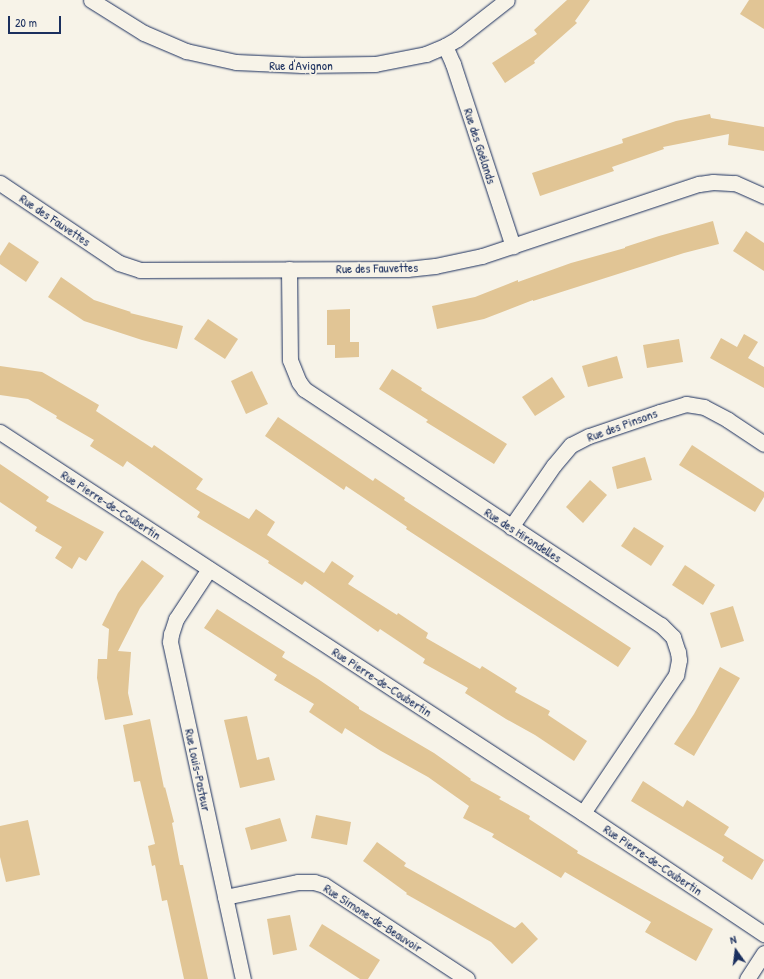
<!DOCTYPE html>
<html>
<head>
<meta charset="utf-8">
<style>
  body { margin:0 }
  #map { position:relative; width:764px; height:979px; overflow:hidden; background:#f7f3e8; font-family:"Patrick Hand",sans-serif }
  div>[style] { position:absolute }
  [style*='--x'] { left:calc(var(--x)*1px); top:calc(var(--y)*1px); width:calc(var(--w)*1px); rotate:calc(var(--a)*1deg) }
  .building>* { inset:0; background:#e1c595 }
  .roads { filter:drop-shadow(0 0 1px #1b2f5e) drop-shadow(0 0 1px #1b2f5e) }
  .minor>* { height:15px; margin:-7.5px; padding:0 7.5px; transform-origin:7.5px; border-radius:7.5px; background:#f7f3e8 }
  span { translate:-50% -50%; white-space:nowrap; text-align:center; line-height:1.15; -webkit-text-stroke:3.5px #f7f3e8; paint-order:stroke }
  .street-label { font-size:13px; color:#1b2f5e }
  .north { position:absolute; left:716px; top:931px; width:40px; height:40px; -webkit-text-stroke:3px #f7f3e8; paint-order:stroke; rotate:346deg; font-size:11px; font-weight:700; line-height:16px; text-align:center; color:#1b2f5e }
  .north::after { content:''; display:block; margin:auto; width:14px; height:18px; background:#1b2f5e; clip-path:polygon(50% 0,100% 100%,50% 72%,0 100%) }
  .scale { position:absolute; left:8px; top:16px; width:53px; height:18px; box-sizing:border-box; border:2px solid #1b2f5e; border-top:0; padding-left:5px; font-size:12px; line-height:14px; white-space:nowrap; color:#1b2f5e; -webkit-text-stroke:3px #f7f3e8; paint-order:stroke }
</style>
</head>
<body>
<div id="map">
  <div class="building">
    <i style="clip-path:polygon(567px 0,590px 0,575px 21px,577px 23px,534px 61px,535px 63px,505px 83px,492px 63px,537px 34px,534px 30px)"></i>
    <i style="clip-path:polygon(749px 0,764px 0,764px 29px,740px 14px)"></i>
    <i style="clip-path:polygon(710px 114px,711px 118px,764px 127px,764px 151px,728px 145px,729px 134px,663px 147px,664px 149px,612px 167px,614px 171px,540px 196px,532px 173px,623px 143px,622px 139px,676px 121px)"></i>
    <i style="clip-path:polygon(713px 221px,719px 244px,684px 253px,533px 301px,533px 300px,484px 319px,437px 329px,432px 306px,475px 297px,518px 280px,518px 282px,571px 263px,625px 248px,625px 247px,659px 236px)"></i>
    <i style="clip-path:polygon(746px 231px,764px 243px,764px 271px,733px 251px)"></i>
    <i style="clip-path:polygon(9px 242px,39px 262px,26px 282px,0 264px,0 256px)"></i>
    <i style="clip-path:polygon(61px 277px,94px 300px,131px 312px,130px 313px,183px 326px,177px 349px,142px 340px,84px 321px,48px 297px)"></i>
    <i style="clip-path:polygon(350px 309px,350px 342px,359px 342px,359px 357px,335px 358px,335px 345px,327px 345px,327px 310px)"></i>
    <i style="clip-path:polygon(208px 319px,238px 339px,225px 359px,194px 339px)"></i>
    <i style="clip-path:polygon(744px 334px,758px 342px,748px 358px,764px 367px,764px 388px,710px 358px,721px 338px,737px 347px)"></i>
    <i style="clip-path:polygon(679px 339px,683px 362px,647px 368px,643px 345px)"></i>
    <i style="clip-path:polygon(617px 356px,623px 378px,588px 387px,582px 366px)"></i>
    <i style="clip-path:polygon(0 366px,42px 372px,99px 405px,96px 411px,152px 448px,154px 445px,203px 479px,196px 489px,249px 519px,256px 509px,275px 522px,267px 535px,324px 573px,332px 561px,354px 576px,348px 584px,397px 615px,398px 613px,428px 633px,426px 638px,480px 669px,482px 666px,517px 688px,515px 692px,550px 711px,548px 715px,587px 741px,574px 761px,535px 735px,506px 719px,465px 693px,468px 688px,423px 663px,425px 659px,380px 629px,378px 632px,305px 581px,302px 585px,268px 563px,269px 561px,197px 517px,200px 512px,127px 461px,123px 467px,90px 446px,94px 440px,56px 418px,57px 416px,28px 399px,0 395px)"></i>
    <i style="clip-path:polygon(392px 369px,422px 388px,421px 390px,507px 444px,494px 464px,426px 422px,428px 420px,379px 389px)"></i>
    <i style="clip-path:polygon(252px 371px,268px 404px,246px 414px,231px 381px)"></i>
    <i style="clip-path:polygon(552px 377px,565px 397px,535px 416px,522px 397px)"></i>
    <i style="clip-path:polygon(278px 417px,373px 481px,375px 478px,405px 498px,404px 500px,631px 648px,618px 667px,406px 529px,407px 527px,346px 486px,344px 490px,265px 436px)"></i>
    <i style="clip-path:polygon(692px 445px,764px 492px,764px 497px,755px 512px,679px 465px)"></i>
    <i style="clip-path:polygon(645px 457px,652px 480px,617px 489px,612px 467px)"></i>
    <i style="clip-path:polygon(0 464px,49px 497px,46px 501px,104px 532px,86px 561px,79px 557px,72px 569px,55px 558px,62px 547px,35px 531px,37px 527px,0 502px)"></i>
    <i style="clip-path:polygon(590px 480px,607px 495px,583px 523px,566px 507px)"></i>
    <i style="clip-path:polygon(634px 527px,664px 546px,651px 566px,621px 546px)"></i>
    <i style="clip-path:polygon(142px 560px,164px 576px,140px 608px,118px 651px,131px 652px,128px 693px,133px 715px,105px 720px,97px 678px,98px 659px,107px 659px,109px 629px,102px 625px,118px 593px)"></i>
    <i style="clip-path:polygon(685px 565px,715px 585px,703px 605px,672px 585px)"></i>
    <i style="clip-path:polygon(733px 606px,744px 641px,721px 648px,710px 613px)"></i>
    <i style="clip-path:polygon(217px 609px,285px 652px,282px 657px,318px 679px,359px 707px,359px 709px,434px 753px,471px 779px,470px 780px,501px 797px,499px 799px,530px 816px,529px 819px,578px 851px,577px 853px,713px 929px,696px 961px,645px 932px,651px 922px,565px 872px,561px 878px,492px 837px,494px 834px,463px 818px,469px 806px,428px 777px,381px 751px,345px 728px,342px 734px,309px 712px,314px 704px,274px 680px,277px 675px,204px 628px)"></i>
    <i style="clip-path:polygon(720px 667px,740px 678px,694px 756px,674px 744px,694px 714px)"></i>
    <i style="clip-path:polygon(247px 716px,257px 760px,269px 757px,275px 780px,240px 788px,224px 720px)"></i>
    <i style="clip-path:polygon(150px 719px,164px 788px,165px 787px,174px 822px,172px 823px,180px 865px,183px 865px,208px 979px,184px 979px,167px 900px,162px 901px,155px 865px,152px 866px,148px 846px,155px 844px,140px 781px,134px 782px,123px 725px)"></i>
    <i style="clip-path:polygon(643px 781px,683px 807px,687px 800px,729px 827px,724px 835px,764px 860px,752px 880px,722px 861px,724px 857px,631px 801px)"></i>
    <i style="clip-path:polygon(316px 815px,351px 822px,347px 845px,311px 838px)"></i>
    <i style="clip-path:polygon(280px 818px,287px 841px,251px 850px,245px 828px)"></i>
    <i style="clip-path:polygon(28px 820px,40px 875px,6px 882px,0 857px,0 826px)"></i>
    <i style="clip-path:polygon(377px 842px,406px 863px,404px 866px,515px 928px,522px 922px,538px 939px,512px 964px,491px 942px,406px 894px,407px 893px,363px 861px)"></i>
    <i style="clip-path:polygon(290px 915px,297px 950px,273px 955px,267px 919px)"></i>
    <i style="clip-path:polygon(322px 924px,380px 960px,368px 979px,360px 979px,309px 946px)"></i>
  </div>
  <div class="roads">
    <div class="minor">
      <i style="--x:91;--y:0;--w:62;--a:31.9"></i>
      <i style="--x:144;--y:33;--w:46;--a:23.2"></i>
      <i style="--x:186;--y:51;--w:51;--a:12.4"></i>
      <i style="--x:236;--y:62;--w:66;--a:2.6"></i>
      <i style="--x:302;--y:65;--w:73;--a:-0.8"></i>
      <i style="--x:375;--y:64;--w:52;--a:-11.1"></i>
      <i style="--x:426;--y:54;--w:21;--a:-23"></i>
      <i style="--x:445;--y:46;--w:14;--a:-30"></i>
      <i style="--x:457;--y:39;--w:63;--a:-38"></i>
      <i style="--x:445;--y:46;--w:20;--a:66"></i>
      <i style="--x:453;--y:64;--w:192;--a:71.8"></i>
      <i style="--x:0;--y:183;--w:143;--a:33.9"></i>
      <i style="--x:119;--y:263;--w:22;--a:18"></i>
      <i style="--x:140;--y:270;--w:267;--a:-0.2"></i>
      <i style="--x:407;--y:269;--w:28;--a:-6"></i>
      <i style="--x:435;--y:266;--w:48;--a:-12"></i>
      <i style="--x:482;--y:256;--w:229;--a:-18.4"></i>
      <i style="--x:699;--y:184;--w:14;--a:-8"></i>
      <i style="--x:713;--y:182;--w:22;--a:3"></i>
      <i style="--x:735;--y:183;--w:32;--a:24"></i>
      <i style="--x:289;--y:269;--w:91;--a:89.4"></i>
      <i style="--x:290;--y:360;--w:24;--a:68"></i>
      <i style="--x:299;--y:382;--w:9;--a:54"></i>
      <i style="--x:304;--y:389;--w:428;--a:33.5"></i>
      <i style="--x:661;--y:625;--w:17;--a:45"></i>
      <i style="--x:673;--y:637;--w:16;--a:72"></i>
      <i style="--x:678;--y:652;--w:8;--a:83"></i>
      <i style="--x:679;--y:660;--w:15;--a:101"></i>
      <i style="--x:676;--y:675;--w:166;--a:124"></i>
      <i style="--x:0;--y:432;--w:696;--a:33.17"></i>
      <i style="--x:583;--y:813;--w:218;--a:33.8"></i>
      <i style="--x:511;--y:527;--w:75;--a:-55.3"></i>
      <i style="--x:554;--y:465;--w:26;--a:-50"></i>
      <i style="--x:571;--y:445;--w:20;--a:-27"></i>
      <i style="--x:589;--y:436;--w:75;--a:-18.7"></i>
      <i style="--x:660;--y:412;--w:27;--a:-17"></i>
      <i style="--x:686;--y:404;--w:18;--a:9"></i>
      <i style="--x:704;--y:407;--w:27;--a:28"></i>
      <i style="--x:728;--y:420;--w:43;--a:33.7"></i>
      <i style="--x:209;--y:569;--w:60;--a:123.4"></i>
      <i style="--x:176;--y:619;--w:16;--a:108"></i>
      <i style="--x:171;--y:634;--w:8;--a:97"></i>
      <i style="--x:170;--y:642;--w:345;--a:77.8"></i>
      <i style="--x:225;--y:897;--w:75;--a:-11.6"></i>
      <i style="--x:298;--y:882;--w:16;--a:0"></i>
      <i style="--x:314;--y:882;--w:10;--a:17"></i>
      <i style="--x:324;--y:885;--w:171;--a:33.3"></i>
      <i style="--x:747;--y:979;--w:31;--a:-57"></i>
    </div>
  </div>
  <div class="street-label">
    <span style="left:301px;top:65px">Rue d'Avignon</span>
    <span style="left:480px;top:146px;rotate:72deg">Rue des Goélands</span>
    <span style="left:55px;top:220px;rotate:34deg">Rue des Fauvettes</span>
    <span style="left:377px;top:268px;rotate:-1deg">Rue des Fauvettes</span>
    <span style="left:622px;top:425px;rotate:-20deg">Rue des Pinsons</span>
    <span style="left:111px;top:505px;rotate:33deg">Rue Pierre-de-Coubertin</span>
    <span style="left:523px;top:535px;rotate:33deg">Rue des Hirondelles</span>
    <span style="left:382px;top:682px;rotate:33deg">Rue Pierre-de-Coubertin</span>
    <span style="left:198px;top:770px;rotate:78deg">Rue Louis-Pasteur</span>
    <span style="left:653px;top:860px;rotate:34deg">Rue Pierre-de-Coubertin</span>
    <span style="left:373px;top:918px;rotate:33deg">Rue Simone-de-Beauvoir</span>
  </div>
  <div class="north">N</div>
  <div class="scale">20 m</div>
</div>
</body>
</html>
